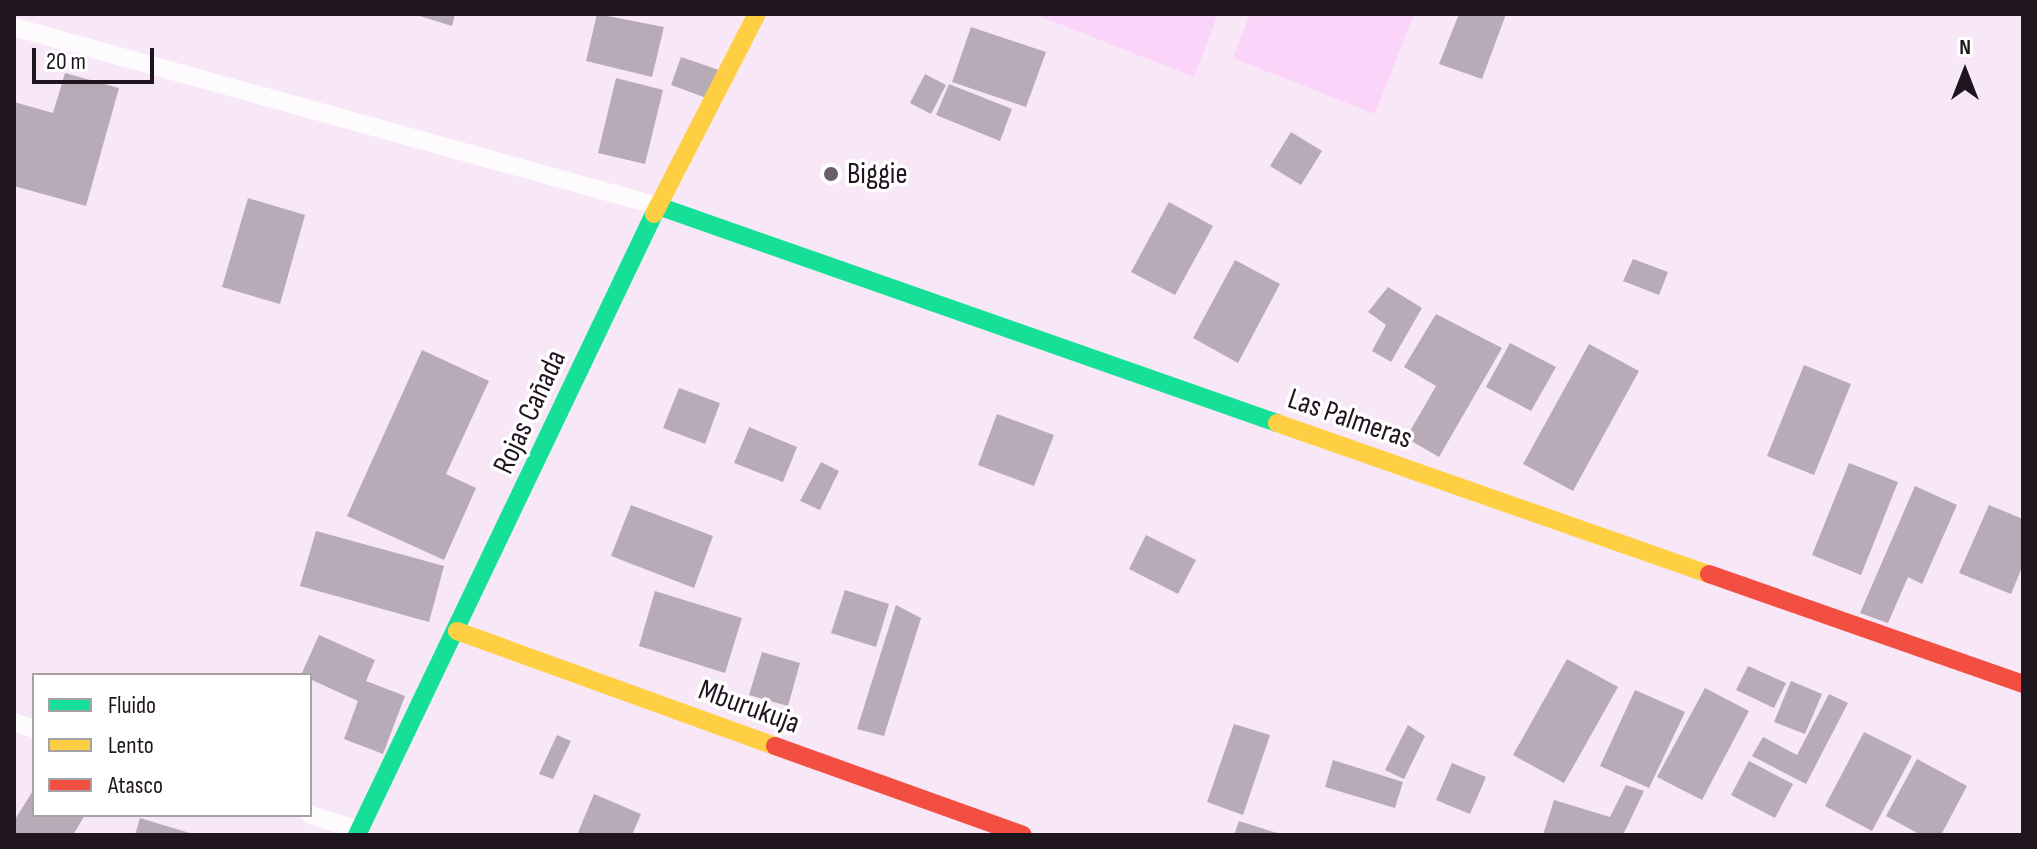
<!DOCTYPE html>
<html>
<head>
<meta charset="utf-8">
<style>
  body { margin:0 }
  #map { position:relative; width:2037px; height:849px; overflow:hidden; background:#f8e7f7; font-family:"Sofia Sans Condensed",sans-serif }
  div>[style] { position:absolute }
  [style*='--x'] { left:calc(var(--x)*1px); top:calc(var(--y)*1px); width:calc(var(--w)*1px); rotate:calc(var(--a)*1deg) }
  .green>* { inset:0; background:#fbd4f9 }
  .building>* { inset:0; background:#b8abb7 }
  .lane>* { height:18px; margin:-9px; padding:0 9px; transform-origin:9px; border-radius:9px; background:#fefbfe }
  .fast>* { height:18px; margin:-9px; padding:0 9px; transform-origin:9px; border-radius:9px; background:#16e098 }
  .slow>* { height:18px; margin:-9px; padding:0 9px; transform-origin:9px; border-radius:9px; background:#ffcf43 }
  .jam>* { height:18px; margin:-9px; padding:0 9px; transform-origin:9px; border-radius:9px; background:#f24e42 }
  .dots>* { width:22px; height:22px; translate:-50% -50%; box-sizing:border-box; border:4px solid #fff; border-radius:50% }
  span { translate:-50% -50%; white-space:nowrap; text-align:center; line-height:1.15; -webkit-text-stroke:7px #fff; paint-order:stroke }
  .poi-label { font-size:30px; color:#1f151f }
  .left { translate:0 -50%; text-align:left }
  .street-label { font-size:30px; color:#1f151f }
  .frame { position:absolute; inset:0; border:16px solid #1f151f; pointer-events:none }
  .legend { position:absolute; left:32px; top:673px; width:280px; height:144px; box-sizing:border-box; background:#fff; border:2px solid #a5a1a5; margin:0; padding:10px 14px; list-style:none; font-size:24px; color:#1f151f }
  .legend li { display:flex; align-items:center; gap:16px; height:40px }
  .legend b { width:40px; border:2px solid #a5a1a5 }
  .north { position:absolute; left:1925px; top:32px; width:80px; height:80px; -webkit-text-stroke:6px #fff; paint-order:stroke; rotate:0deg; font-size:22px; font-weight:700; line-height:32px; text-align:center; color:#1f151f }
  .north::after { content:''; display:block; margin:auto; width:28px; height:36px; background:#1f151f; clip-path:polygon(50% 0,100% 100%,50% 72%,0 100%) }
  .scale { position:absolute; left:32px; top:48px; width:122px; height:36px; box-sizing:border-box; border:4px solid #1f151f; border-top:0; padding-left:10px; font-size:24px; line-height:28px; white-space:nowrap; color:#1f151f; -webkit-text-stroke:6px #fff; paint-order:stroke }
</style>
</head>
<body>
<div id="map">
  <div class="green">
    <i style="clip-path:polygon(1034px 14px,1218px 14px,1194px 77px)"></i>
    <i style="clip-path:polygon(1250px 14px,1414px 14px,1375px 114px,1233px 58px)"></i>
  </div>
  <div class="building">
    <i style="clip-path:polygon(413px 14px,455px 14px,452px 26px)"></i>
    <i style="clip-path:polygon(597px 14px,664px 27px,652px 77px,586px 61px)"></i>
    <i style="clip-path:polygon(1459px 14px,1506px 14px,1482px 79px,1439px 64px)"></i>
    <i style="clip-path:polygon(971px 27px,1046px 52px,1026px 107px,952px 82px)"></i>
    <i style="clip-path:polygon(681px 57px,722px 71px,712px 100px,671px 85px)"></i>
    <i style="clip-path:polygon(65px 73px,119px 88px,86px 206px,14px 186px,14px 102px,53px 113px)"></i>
    <i style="clip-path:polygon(925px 74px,946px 85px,931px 114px,910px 103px)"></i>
    <i style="clip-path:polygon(616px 78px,663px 90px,645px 164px,598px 153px)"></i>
    <i style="clip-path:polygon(949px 84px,1012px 109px,1000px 141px,936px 115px)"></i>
    <i style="clip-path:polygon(1291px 132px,1322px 151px,1301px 185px,1270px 166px)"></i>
    <i style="clip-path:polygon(248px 198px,305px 215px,280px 304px,222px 287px)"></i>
    <i style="clip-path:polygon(1169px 202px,1213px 226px,1175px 295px,1131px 272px)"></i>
    <i style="clip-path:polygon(1633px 259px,1668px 272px,1659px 295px,1623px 281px)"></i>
    <i style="clip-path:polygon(1235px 260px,1280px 284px,1238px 363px,1193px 338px)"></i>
    <i style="clip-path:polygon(1388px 287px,1422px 308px,1391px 362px,1372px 351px,1386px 325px,1368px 312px)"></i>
    <i style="clip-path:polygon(1436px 314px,1502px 348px,1439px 457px,1406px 438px,1436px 386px,1404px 367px)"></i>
    <i style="clip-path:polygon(1510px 343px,1556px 367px,1531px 411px,1486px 387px)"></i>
    <i style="clip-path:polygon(1589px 344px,1639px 371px,1573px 491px,1523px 464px)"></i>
    <i style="clip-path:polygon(422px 350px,489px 381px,446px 474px,476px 488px,444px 560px,347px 516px)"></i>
    <i style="clip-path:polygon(1804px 365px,1851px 384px,1814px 475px,1767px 456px)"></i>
    <i style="clip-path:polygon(679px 388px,720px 403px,705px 444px,663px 428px)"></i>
    <i style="clip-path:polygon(997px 414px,1054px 435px,1034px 486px,978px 465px)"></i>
    <i style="clip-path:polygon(749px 427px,797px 447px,783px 482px,734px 463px)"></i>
    <i style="clip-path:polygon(821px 462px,839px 471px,820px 510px,800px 501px)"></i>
    <i style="clip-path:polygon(1849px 463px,1898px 482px,1861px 575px,1812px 555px)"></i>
    <i style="clip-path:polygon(1915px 486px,1957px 505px,1922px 584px,1908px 577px,1888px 623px,1860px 613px)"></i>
    <i style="clip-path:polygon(631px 505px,713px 536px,694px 588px,611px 556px)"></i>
    <i style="clip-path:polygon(1989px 505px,2023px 519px,2023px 565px,2011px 594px,1959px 573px)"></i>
    <i style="clip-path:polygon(316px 531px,444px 566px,429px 622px,300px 586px)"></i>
    <i style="clip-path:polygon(1146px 535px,1196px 560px,1178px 594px,1129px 569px)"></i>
    <i style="clip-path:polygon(845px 590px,889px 604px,876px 647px,831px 633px)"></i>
    <i style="clip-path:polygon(655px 591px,742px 618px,725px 673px,639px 646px)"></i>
    <i style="clip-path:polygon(896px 605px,921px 618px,884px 736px,857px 729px)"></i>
    <i style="clip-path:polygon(319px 635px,375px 660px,366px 681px,405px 696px,383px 754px,344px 739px,358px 701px,301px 675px)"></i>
    <i style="clip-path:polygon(762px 652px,800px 663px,788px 706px,749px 695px)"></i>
    <i style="clip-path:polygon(1567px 659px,1618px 687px,1564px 783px,1513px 755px)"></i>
    <i style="clip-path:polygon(1748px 666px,1786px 683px,1774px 708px,1736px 690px)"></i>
    <i style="clip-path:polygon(1791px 681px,1822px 694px,1805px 734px,1774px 722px)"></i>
    <i style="clip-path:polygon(1705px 688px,1749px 711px,1702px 800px,1657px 777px)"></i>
    <i style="clip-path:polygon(1635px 690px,1685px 712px,1649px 788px,1600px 766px)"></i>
    <i style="clip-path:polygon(1829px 694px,1848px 703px,1806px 784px,1752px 756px,1763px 737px,1797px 755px)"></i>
    <i style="clip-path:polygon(1234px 724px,1270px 735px,1243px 815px,1207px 802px)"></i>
    <i style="clip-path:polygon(1408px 725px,1425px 736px,1404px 779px,1385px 770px)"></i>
    <i style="clip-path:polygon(1864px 732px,1912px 756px,1872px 831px,1825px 806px)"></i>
    <i style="clip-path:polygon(557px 735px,571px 741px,553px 779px,539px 774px)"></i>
    <i style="clip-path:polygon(1917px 759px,1967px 786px,1941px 835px,1921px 835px,1886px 816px)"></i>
    <i style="clip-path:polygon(1333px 760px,1403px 782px,1395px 808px,1325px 787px)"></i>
    <i style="clip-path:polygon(1749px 761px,1793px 784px,1775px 818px,1731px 795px)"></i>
    <i style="clip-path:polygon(1452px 763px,1486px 777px,1470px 814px,1436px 800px)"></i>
    <i style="clip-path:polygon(1626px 785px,1644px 791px,1623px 835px,1543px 835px,1554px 800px,1610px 817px)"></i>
    <i style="clip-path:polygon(34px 789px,34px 815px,85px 815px,73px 835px,14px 835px,14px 821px)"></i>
    <i style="clip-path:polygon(594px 794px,641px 814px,632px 835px,577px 835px)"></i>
    <i style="clip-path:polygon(140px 818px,193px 834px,193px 835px,135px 835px)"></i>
    <i style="clip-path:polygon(1239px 821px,1280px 834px,1280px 835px,1234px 835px)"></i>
  </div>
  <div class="lane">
    <i style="--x:14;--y:27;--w:668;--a:15.53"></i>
    <i style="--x:14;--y:722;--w:21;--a:19"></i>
    <i style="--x:310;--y:815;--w:51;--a:17"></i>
  </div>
  <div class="fast">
    <i style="--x:658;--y:206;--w:656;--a:19.32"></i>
    <i style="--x:357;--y:835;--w:688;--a:-64.44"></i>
  </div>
  <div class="slow">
    <i style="--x:654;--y:214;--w:225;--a:-62.8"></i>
    <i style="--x:1277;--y:423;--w:458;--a:19.3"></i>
    <i style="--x:457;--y:631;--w:338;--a:19.9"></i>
  </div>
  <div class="jam">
    <i style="--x:1709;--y:574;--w:333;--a:19.3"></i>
    <i style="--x:775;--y:746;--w:263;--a:19.7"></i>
  </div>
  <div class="dots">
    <i style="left:831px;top:174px;background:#6b5e6b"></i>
  </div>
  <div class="poi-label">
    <span class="left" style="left:847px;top:174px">Biggie</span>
  </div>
  <div class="street-label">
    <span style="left:530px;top:412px;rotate:-65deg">Rojas Cañada</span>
    <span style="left:1350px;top:419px;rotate:19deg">Las Palmeras</span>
    <span style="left:749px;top:707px;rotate:20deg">Mburukuja</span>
  </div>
  <div class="frame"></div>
  <ul class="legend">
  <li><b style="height:10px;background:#16e098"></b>Fluido</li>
  <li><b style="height:10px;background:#ffcf43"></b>Lento</li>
  <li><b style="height:10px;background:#f24e42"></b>Atasco</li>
  </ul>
  <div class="north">N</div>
  <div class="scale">20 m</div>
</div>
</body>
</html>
